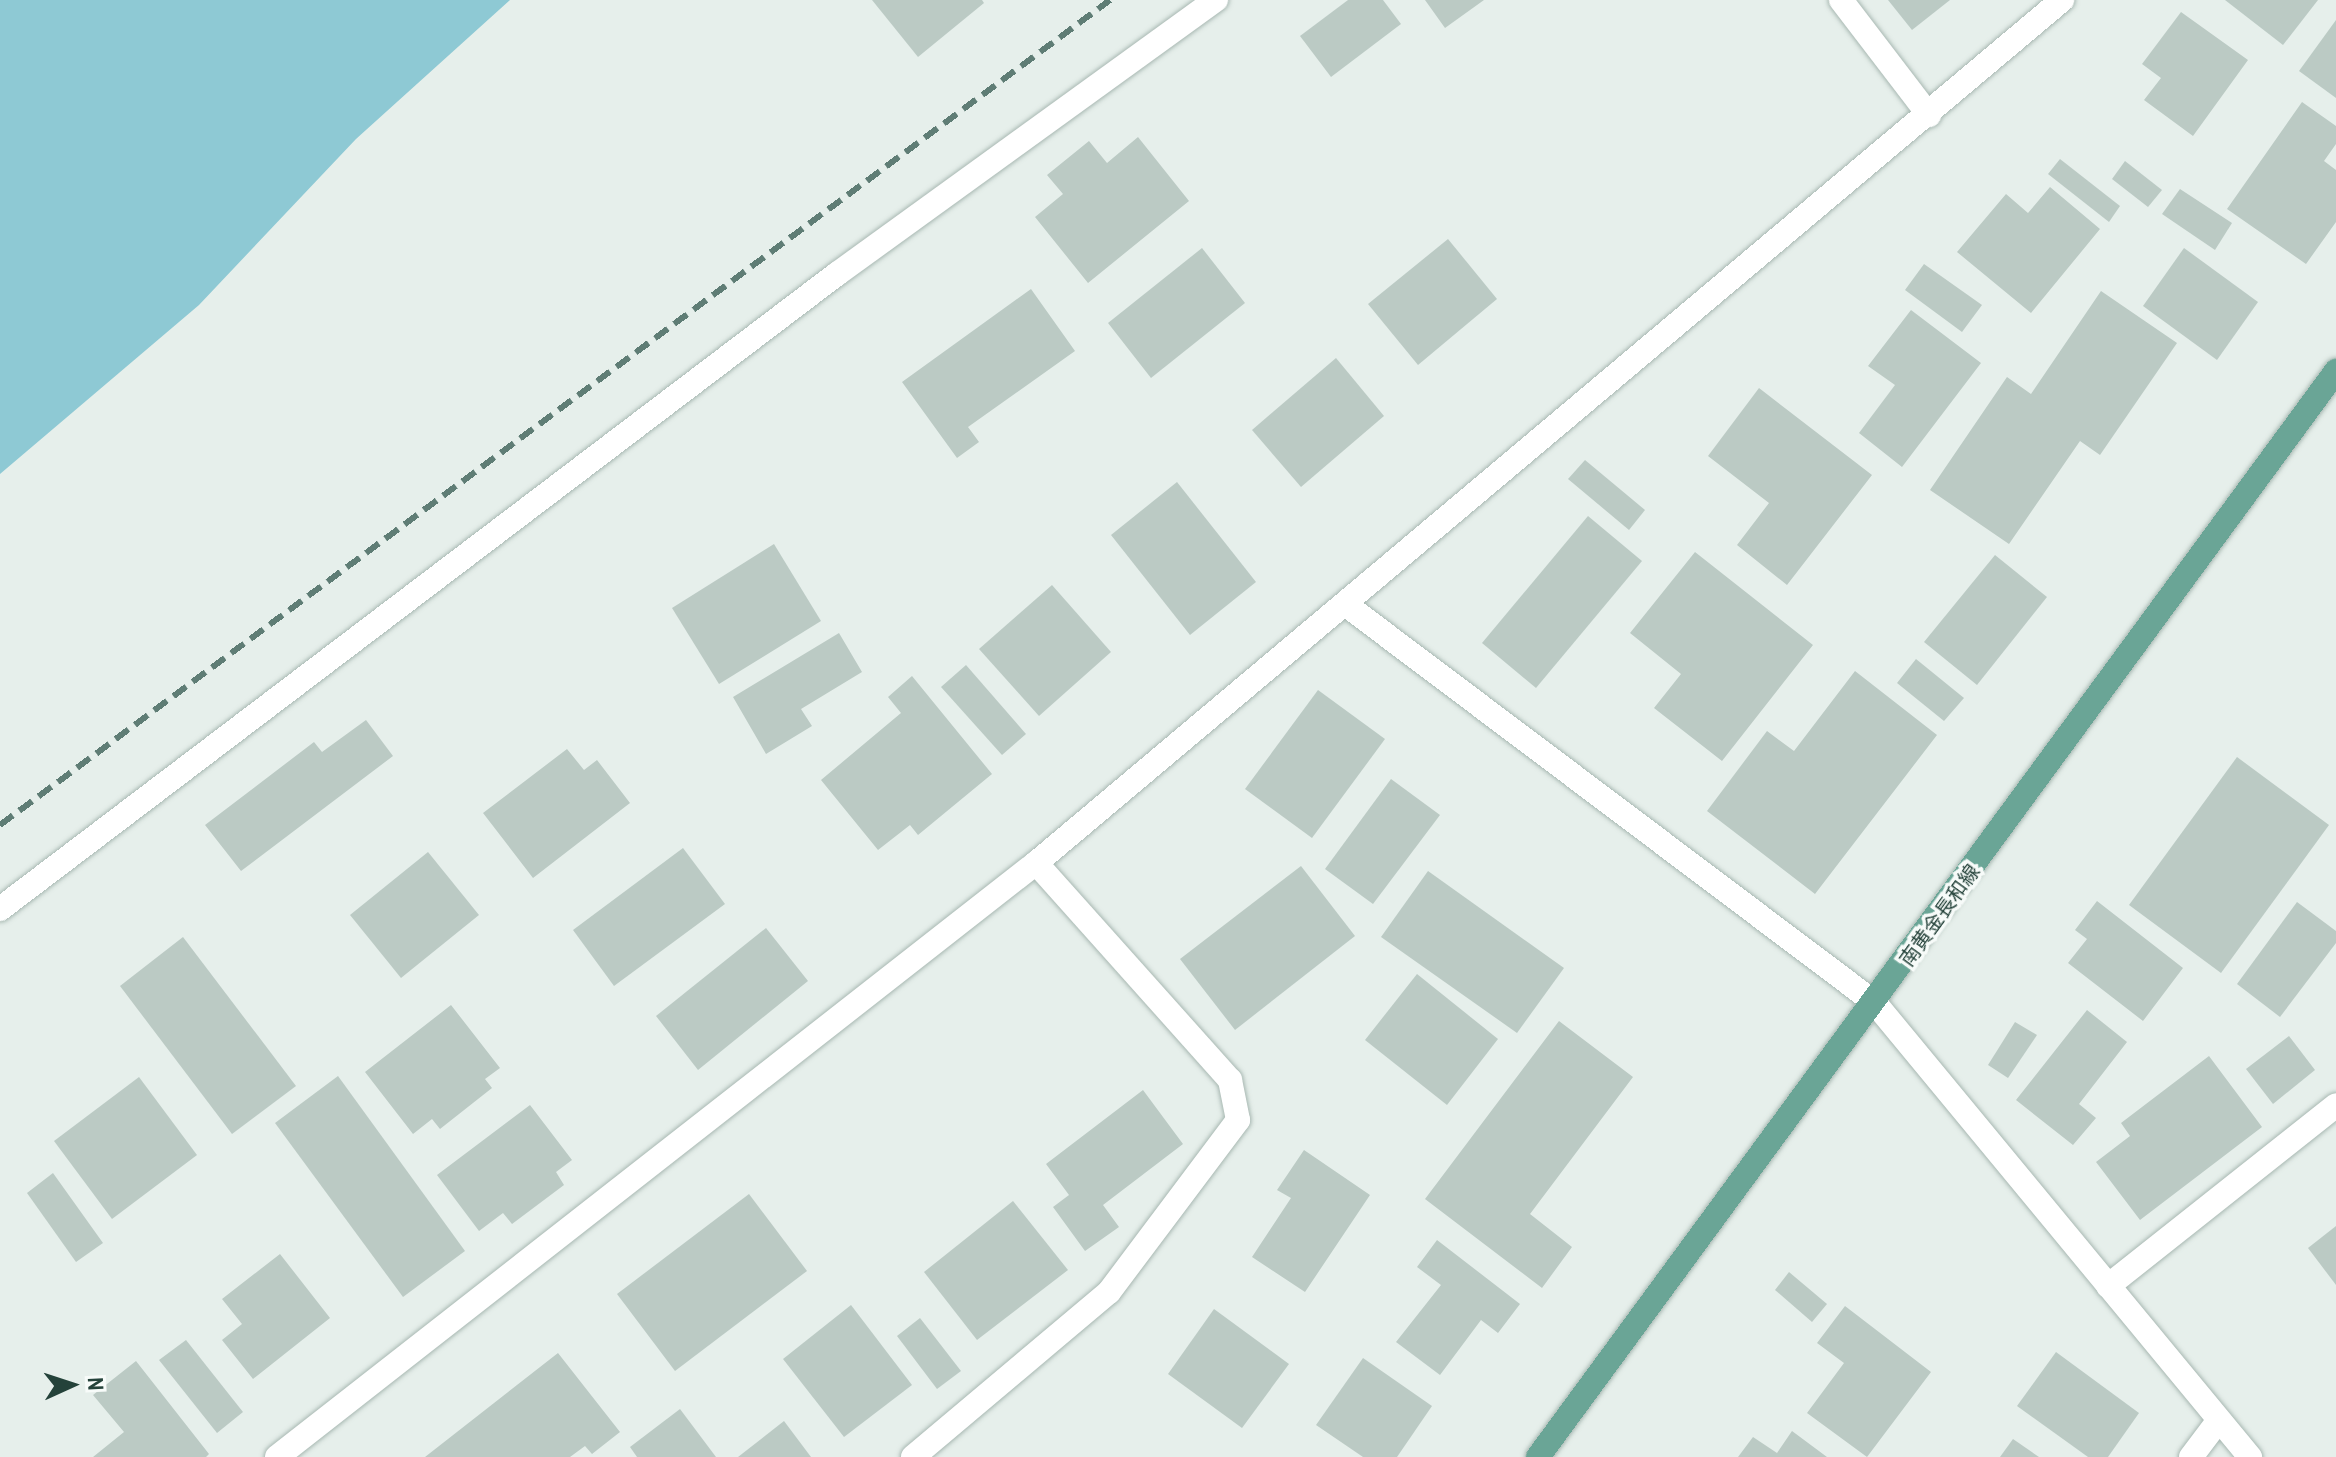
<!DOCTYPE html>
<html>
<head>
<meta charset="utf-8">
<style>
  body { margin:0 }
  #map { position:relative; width:2336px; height:1457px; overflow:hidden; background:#e6efeb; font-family:"Archivo Narrow","Noto Sans JP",sans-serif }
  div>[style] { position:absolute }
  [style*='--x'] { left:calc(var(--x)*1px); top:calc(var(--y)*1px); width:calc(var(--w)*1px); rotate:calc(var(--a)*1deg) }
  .water>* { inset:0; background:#8ec9d4 }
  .building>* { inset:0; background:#bbcac4 }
  .roads { filter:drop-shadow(0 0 2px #a8b8b2) drop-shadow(0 0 2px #a8b8b2) }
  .minor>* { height:24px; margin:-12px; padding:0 12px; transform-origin:12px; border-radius:12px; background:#fff }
  .major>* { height:24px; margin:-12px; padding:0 12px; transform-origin:12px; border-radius:12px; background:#6aa596 }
  .rail>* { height:6px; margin-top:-3px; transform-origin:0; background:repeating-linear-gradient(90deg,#5f7d75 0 16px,transparent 0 24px) }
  span { translate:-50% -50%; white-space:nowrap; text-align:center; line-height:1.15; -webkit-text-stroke:7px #f7fbf9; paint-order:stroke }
  .street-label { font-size:20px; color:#24423a }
  .north { position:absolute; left:32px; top:1345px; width:80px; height:80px; -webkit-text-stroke:6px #f7fbf9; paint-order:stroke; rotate:87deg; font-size:22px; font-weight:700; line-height:32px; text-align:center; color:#24423a }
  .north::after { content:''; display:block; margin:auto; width:28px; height:36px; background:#24423a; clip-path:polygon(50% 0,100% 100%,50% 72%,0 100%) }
</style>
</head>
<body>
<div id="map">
  <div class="water">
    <i style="clip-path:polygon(0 0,510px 0,356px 139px,199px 305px,0 474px)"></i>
  </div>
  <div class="building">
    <i style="clip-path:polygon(872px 0,982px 0,984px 3px,918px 57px)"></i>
    <i style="clip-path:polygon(1348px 0,1383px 0,1401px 24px,1331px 77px,1300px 36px)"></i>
    <i style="clip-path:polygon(1425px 0,1484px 0,1445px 28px)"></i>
    <i style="clip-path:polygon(1888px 0,1950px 0,1912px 30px)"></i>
    <i style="clip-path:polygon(2225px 0,2318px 0,2283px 45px)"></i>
    <i style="clip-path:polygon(2181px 12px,2248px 60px,2193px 136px,2144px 100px,2161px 78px,2142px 64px)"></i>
    <i style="clip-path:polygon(2336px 20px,2336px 98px,2299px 71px)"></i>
    <i style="clip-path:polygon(2302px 102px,2336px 126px,2336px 144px,2324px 161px,2336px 170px,2336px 222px,2306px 264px,2227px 209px)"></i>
    <i style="clip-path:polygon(1138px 137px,1189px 201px,1088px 283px,1035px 217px,1063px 194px,1047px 175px,1089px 141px,1107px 163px)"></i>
    <i style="clip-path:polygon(2060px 159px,2120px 206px,2109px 222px,2048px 174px)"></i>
    <i style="clip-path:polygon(2125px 161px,2162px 190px,2148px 207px,2112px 179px)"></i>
    <i style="clip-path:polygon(2050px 187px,2100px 229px,2031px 313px,1957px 252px,2006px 194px,2028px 213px)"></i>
    <i style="clip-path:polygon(2180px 189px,2232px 223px,2215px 250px,2162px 214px)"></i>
    <i style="clip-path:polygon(1448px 239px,1497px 299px,1418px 365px,1368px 304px)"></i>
    <i style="clip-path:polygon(1202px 248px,1245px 303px,1151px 378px,1108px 323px)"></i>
    <i style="clip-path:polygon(2184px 248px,2258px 302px,2217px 360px,2143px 306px)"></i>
    <i style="clip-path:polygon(1924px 264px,1982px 305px,1962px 332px,1905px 290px)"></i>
    <i style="clip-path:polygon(1031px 289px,1075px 351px,968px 427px,979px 442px,957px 458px,902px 382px)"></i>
    <i style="clip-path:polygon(2101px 291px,2177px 343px,2100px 455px,2080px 441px,2009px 544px,1930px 490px,2007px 377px,2031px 394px)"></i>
    <i style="clip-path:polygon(1911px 310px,1981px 363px,1902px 467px,1859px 433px,1895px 385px,1868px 366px)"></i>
    <i style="clip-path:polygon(1336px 358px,1384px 416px,1301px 487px,1252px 430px)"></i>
    <i style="clip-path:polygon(1759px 388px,1872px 475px,1787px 585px,1737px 545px,1769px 503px,1708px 456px)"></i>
    <i style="clip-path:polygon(1585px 460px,1645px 510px,1629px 530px,1568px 479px)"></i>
    <i style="clip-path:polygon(1177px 482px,1256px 582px,1190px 635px,1111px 535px)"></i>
    <i style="clip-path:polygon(1588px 516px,1642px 561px,1536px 688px,1482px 643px)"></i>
    <i style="clip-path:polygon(774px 544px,821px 621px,719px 684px,672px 608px)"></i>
    <i style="clip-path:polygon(1695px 552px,1813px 645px,1722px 761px,1654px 708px,1681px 674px,1630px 633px)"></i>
    <i style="clip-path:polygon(1995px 555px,2047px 597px,1977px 685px,1924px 642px)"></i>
    <i style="clip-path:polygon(1052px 585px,1111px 652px,1039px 716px,979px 649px)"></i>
    <i style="clip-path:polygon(839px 633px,862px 672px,801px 709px,812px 726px,766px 754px,733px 697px)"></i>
    <i style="clip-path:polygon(1916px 659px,1964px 698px,1944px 721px,1897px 683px)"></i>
    <i style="clip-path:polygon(966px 665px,1026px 734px,1002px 755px,941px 687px)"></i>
    <i style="clip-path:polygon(1855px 671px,1937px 735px,1815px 894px,1707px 811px,1767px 731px,1794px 751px)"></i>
    <i style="clip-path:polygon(912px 676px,992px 774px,918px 835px,910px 825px,878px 850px,821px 780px,901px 713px,888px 697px)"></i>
    <i style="clip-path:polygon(1318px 690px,1385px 739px,1312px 838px,1245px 789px)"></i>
    <i style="clip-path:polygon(366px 720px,393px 756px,241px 871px,205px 825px,314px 742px,322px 752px)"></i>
    <i style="clip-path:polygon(567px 749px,584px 770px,597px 760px,630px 803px,533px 878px,483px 813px)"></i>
    <i style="clip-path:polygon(2237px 757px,2329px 825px,2221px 973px,2129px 905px)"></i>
    <i style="clip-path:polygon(1391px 779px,1440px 815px,1373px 904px,1325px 869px)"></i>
    <i style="clip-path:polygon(683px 848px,725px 904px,614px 986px,573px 930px)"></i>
    <i style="clip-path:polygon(428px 852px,479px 915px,401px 978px,350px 915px)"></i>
    <i style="clip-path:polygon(1301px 866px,1355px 936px,1235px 1030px,1180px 959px)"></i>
    <i style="clip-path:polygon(1428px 871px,1564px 968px,1517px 1033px,1381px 937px)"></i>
    <i style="clip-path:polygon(2097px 901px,2183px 968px,2143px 1021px,2068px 963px,2087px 939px,2075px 930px)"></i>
    <i style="clip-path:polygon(2297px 902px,2336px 931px,2336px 943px,2280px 1017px,2237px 984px)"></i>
    <i style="clip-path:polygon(766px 928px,808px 981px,698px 1070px,656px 1016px)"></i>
    <i style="clip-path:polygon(183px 937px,296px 1086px,232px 1134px,120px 986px)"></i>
    <i style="clip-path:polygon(1417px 974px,1498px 1039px,1447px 1105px,1365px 1040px)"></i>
    <i style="clip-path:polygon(451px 1005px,500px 1068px,485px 1079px,492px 1088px,440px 1129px,432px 1119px,413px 1134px,365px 1072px)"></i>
    <i style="clip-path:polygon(2087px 1010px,2127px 1042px,2079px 1104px,2096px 1118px,2073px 1145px,2016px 1100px)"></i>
    <i style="clip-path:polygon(1559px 1021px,1633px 1077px,1530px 1214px,1572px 1247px,1542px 1288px,1425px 1199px)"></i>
    <i style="clip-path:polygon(2015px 1022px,2037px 1035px,2008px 1078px,1988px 1065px)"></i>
    <i style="clip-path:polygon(2289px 1036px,2315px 1070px,2273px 1104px,2246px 1069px)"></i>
    <i style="clip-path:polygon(2209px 1056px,2262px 1127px,2140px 1220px,2096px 1162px,2130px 1136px,2121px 1123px)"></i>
    <i style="clip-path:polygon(338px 1076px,465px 1251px,403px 1297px,275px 1123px)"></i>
    <i style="clip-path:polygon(139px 1077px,197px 1155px,112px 1219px,54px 1141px)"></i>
    <i style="clip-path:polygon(1143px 1090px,1183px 1144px,1103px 1205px,1119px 1227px,1085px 1251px,1053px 1207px,1069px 1195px,1046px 1164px)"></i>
    <i style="clip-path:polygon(530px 1105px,572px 1160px,556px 1172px,564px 1185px,512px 1224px,503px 1213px,479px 1231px,437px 1175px)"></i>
    <i style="clip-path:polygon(1304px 1150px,1370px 1195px,1305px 1292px,1252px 1257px,1291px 1198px,1277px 1190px)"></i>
    <i style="clip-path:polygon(53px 1173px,103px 1243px,76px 1262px,27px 1193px)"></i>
    <i style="clip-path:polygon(749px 1194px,807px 1271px,675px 1371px,617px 1294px)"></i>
    <i style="clip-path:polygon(1013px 1201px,1068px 1270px,977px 1340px,924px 1272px)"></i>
    <i style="clip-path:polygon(2336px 1226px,2336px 1285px,2308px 1248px)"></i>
    <i style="clip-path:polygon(1437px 1240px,1520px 1304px,1498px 1333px,1481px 1320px,1440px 1375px,1396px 1342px,1441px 1285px,1417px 1267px)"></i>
    <i style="clip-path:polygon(280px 1254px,330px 1318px,253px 1379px,222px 1340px,242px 1324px,222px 1299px)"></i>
    <i style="clip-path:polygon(1789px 1272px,1827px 1304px,1812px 1322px,1775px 1290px)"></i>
    <i style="clip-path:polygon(851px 1305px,912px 1385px,844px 1437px,783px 1359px)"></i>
    <i style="clip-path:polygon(1845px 1306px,1931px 1372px,1867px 1457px,1807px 1413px,1844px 1363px,1817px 1343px)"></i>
    <i style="clip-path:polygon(1214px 1309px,1289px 1364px,1242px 1428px,1168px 1374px)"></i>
    <i style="clip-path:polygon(920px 1318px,961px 1371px,937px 1389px,897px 1336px)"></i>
    <i style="clip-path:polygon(186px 1340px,243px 1412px,217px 1433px,159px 1360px)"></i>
    <i style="clip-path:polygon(2056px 1352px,2139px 1413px,2108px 1457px,2088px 1457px,2017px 1406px)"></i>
    <i style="clip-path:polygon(558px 1353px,620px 1432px,592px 1454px,585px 1446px,570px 1457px,425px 1457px)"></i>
    <i style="clip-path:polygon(1363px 1358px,1432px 1406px,1397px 1457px,1363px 1457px,1316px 1425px)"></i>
    <i style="clip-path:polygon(136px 1361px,209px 1454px,206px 1457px,93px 1457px,124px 1432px,93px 1395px)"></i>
    <i style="clip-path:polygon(680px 1409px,716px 1457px,637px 1457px,630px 1447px)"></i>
    <i style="clip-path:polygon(784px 1421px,811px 1457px,738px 1457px)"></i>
    <i style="clip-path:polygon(1792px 1431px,1827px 1457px,1738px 1457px,1753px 1437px,1777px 1453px)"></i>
    <i style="clip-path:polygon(2013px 1439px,2039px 1457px,2000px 1457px)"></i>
  </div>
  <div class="roads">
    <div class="minor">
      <i style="--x:1841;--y:0;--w:145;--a:52.6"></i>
      <i style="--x:1345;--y:604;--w:663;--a:36.97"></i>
      <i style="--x:1875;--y:1003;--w:589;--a:50.44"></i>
      <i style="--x:0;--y:909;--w:1051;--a:-37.19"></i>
      <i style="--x:837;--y:274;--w:468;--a:-35.9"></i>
      <i style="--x:2108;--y:1286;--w:291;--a:-38.4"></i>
      <i style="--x:277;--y:1457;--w:964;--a:-38.05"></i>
      <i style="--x:1036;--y:863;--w:1341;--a:-40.07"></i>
      <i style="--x:913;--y:1457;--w:256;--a:-40.1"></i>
      <i style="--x:1109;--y:1292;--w:215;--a:-53.1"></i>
      <i style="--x:1238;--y:1120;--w:41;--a:-101.3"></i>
      <i style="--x:1230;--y:1080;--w:291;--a:-131.8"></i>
      <i style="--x:2191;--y:1457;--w:46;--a:-52.9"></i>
    </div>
    <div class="major">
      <i style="--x:1538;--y:1457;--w:1348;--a:-53.69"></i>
    </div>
  </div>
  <div class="rail">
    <i style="--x:0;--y:825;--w:1383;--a:-36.62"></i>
  </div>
  <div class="street-label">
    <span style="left:1939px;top:915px;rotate:-54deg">南黄金長和線</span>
  </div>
  <div class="north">N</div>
</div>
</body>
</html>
